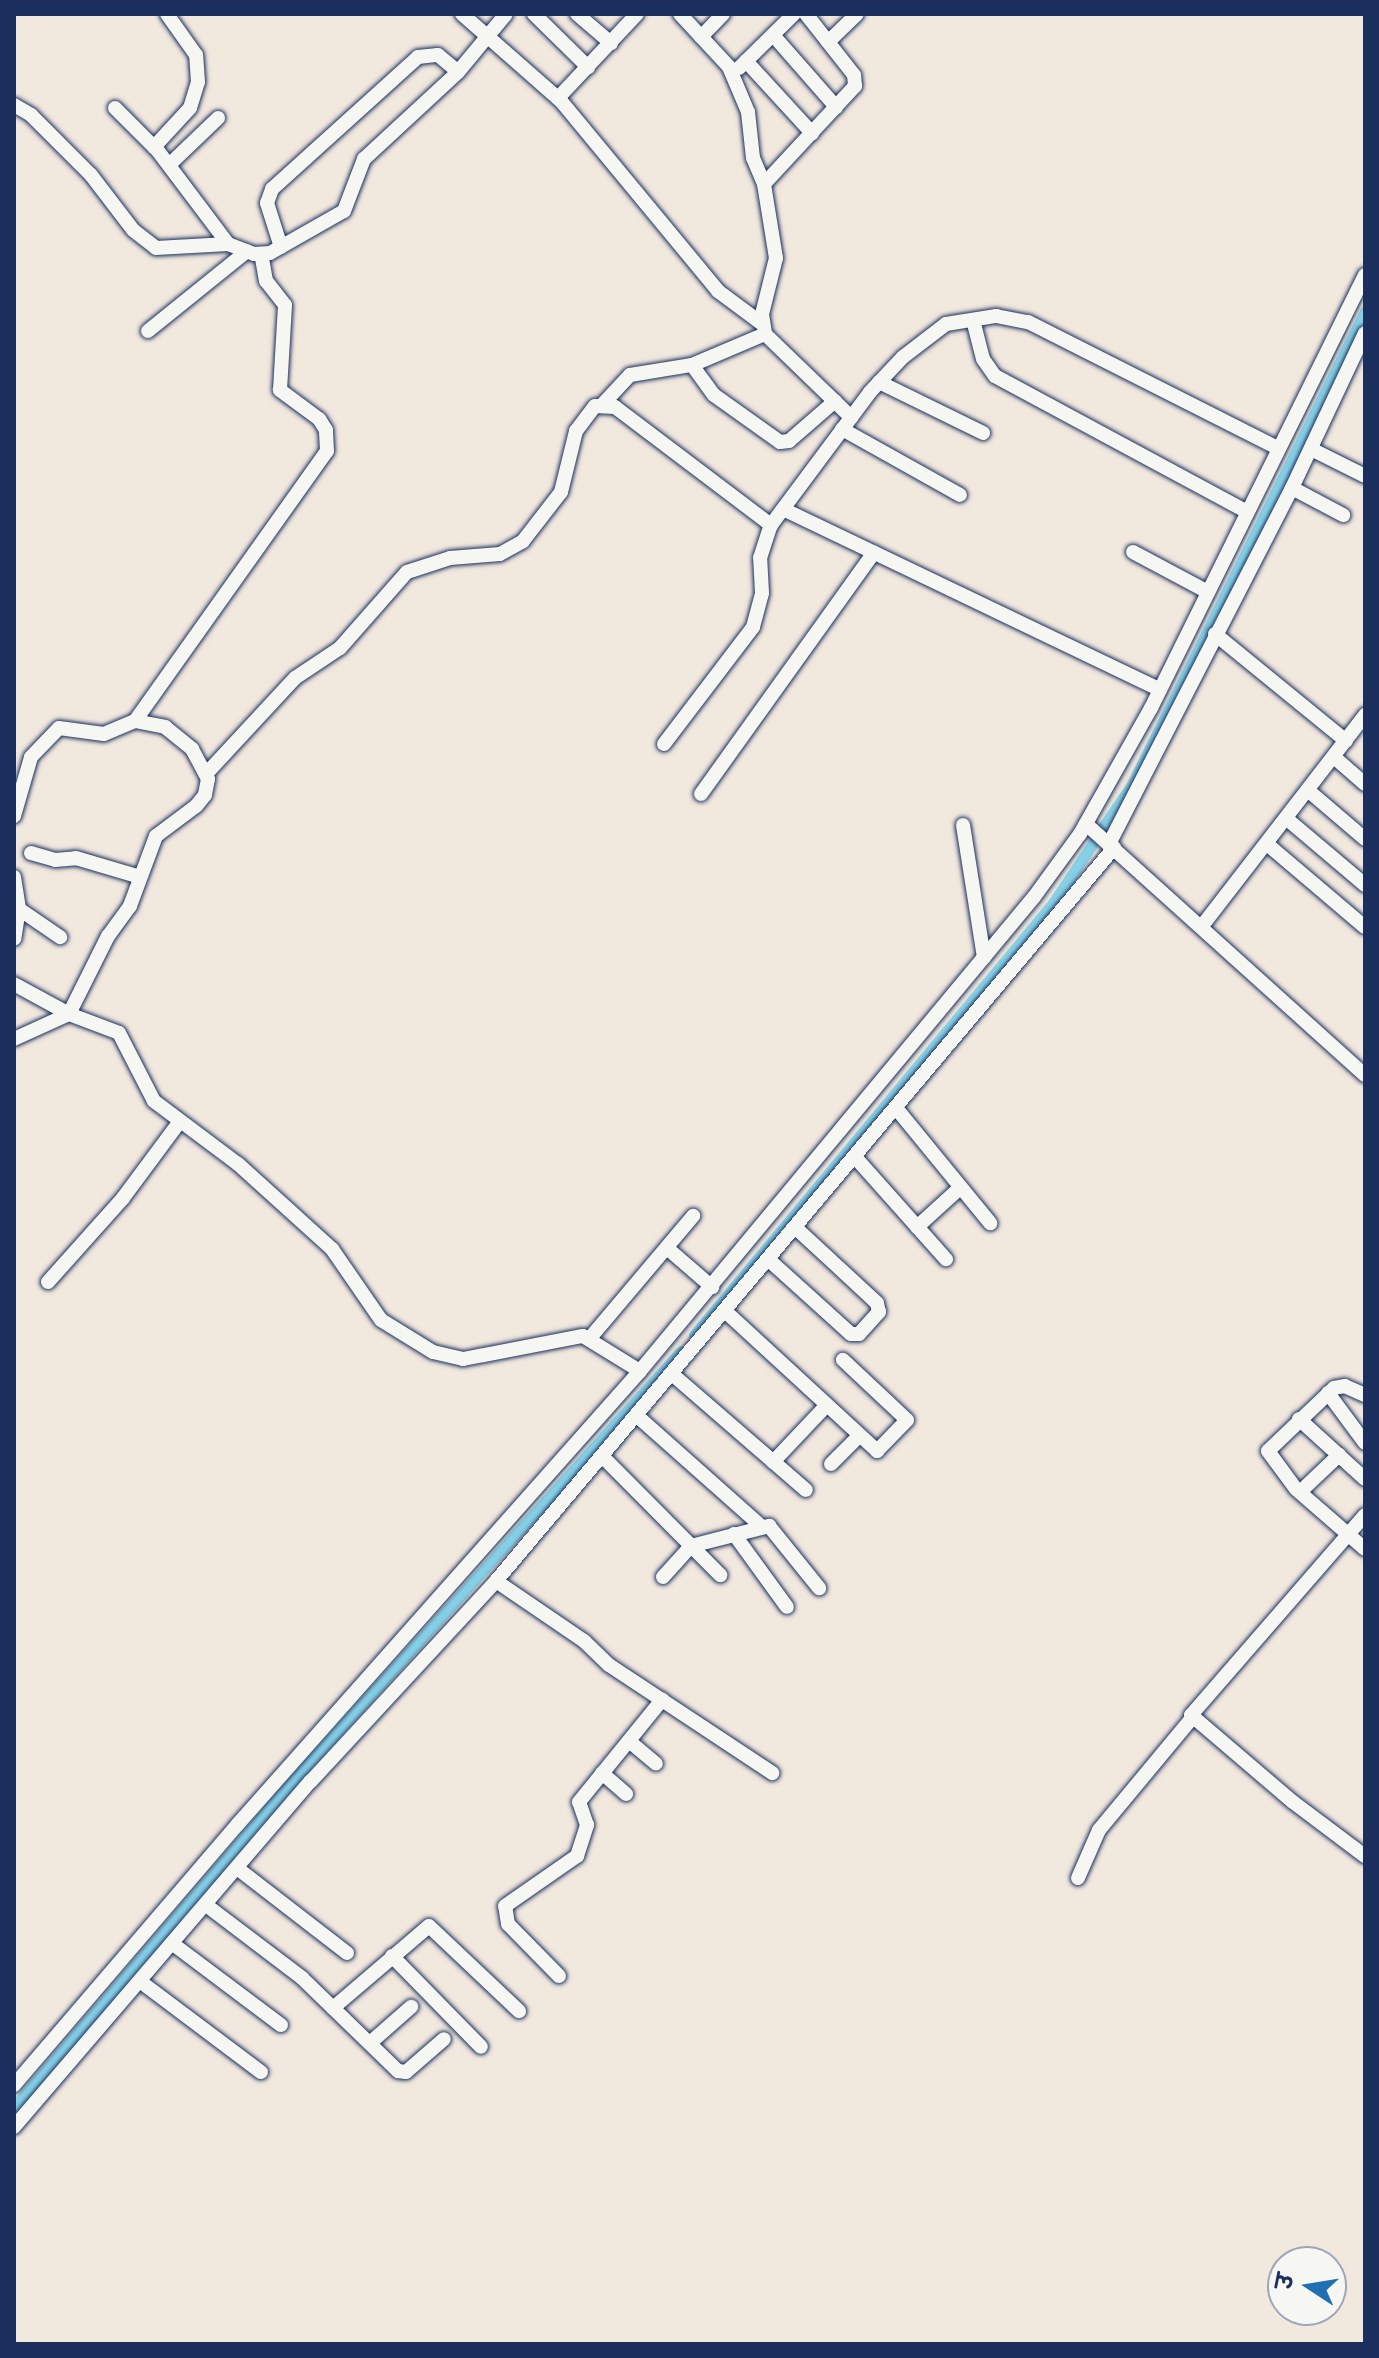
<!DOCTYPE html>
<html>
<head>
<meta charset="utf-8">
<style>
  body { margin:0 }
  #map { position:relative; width:1379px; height:2358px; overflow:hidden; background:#f1e8de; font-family:"Shantell Sans","Playpen Sans Deva",sans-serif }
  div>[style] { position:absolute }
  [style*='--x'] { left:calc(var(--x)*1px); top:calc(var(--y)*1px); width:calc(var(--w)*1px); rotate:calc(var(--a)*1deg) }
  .canal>* { height:11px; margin:-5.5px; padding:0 5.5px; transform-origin:5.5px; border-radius:5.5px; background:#87d1e7 }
  .roads { filter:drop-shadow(0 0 2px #1b2f5e) drop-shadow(0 0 2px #1b2f5e) }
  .minor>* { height:14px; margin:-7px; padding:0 7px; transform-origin:7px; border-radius:7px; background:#f6f6f2 }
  span { translate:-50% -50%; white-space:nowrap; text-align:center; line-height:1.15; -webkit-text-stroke:8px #f6f6f2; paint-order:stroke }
  .frame { position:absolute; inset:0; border:16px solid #1b2f5e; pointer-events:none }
  .north { position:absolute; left:1267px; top:2246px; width:80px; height:80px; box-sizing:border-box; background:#f6f6f2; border:2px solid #9ea6b7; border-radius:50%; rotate:282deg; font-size:22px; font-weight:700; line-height:32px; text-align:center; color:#1b2f5e }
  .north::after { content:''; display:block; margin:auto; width:28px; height:36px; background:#1f6fb2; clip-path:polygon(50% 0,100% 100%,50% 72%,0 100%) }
</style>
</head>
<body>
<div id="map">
  <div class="canal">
    <i style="--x:1101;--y:830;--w:53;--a:-55.7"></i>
    <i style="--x:1131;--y:786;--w:530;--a:-63.77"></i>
    <i style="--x:694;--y:1335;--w:562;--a:-50.27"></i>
    <i style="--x:1053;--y:903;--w:76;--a:-56.3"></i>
    <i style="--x:14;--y:2107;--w:425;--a:-49.5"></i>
    <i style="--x:290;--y:1784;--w:583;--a:-47.92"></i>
  </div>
  <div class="roads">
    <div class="minor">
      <i style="--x:462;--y:14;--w:132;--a:41.3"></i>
      <i style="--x:561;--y:101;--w:246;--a:50.4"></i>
      <i style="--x:718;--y:291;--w:54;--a:36.7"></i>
      <i style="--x:534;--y:14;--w:76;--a:44.5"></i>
      <i style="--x:577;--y:14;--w:45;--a:40.5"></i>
      <i style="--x:680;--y:14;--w:72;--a:47.2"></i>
      <i style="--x:729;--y:67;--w:49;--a:67.1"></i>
      <i style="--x:748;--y:112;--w:46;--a:83.8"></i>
      <i style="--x:753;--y:158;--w:28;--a:67"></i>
      <i style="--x:764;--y:184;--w:75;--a:80.8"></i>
      <i style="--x:776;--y:258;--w:58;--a:104"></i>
      <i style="--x:762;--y:314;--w:20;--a:81"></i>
      <i style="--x:765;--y:334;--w:120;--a:44"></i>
      <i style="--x:773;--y:35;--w:96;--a:48.8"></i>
      <i style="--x:701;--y:37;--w:32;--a:-46"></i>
      <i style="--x:828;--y:42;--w:40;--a:-44"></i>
      <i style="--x:746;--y:61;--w:98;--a:47.5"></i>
      <i style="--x:739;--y:68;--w:77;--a:-44.5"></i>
      <i style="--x:558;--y:98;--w:115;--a:-46.8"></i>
      <i style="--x:14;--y:105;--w:20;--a:30"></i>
      <i style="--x:31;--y:115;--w:85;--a:45"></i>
      <i style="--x:91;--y:175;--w:69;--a:52.6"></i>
      <i style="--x:133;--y:230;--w:29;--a:38"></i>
      <i style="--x:156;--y:248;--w:72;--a:-3.2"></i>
      <i style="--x:228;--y:244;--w:28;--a:21"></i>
      <i style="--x:254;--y:254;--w:16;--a:-4"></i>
      <i style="--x:270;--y:253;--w:85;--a:-29.6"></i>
      <i style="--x:344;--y:211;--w:56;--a:-69"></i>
      <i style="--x:364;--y:159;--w:128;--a:-42.8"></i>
      <i style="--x:458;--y:72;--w:75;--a:-50.4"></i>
      <i style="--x:115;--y:108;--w:61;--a:45"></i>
      <i style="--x:158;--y:151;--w:116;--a:53"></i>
      <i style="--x:154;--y:147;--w:53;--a:-47.3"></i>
      <i style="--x:190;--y:108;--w:27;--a:-73"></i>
      <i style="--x:198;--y:82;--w:27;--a:-94"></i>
      <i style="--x:196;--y:55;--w:50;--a:-125.3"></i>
      <i style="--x:169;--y:165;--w:68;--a:-43.8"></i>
      <i style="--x:764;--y:184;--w:134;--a:-47.1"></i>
      <i style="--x:855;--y:86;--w:11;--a:-95"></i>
      <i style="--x:854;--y:75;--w:78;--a:-128.2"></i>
      <i style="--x:281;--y:247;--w:46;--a:-107.7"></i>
      <i style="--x:267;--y:203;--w:15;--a:-70"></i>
      <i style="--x:272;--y:189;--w:197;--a:-42.1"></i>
      <i style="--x:418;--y:57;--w:20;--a:-6"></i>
      <i style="--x:438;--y:55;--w:26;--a:40"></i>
      <i style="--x:973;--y:320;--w:40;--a:75.6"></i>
      <i style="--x:983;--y:359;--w:21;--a:55"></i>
      <i style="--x:995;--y:376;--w:287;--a:28.3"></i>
      <i style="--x:148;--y:331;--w:127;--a:-38.9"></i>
      <i style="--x:692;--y:365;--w:37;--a:54"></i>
      <i style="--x:714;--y:395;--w:81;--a:35.5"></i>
      <i style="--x:780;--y:442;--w:9;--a:-6"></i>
      <i style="--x:789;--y:441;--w:61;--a:-41"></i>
      <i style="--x:879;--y:382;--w:116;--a:26.1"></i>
      <i style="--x:602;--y:405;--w:41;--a:-47"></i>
      <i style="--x:630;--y:375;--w:63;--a:-9.2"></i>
      <i style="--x:692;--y:365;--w:79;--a:-23"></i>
      <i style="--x:842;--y:429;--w:135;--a:29.2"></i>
      <i style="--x:1311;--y:449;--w:60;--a:26.6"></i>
      <i style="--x:1292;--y:488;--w:58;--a:27.9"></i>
      <i style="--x:783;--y:509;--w:418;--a:25.6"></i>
      <i style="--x:1133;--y:552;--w:85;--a:28.1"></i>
      <i style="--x:1215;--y:634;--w:169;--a:39.2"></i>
      <i style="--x:135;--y:721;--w:331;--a:-54.6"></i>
      <i style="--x:327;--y:451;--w:21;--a:-93"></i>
      <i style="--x:326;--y:430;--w:13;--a:-122"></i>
      <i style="--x:319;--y:419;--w:49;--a:-143.4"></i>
      <i style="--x:280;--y:390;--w:85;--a:-86.6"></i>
      <i style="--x:285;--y:305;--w:31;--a:-128"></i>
      <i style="--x:266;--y:281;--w:27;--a:-100"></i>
      <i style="--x:664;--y:744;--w:147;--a:-52.7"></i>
      <i style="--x:753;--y:627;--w:35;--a:-75"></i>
      <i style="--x:762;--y:593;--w:35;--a:-93"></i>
      <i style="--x:760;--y:558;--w:35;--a:-72"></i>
      <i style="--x:771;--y:525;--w:166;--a:-53.3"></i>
      <i style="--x:870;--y:392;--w:48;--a:-46.7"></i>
      <i style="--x:903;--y:357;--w:54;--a:-37.5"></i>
      <i style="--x:946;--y:324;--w:51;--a:-9.1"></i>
      <i style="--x:996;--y:316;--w:33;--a:11"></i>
      <i style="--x:1028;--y:322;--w:281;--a:26.8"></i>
      <i style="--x:1334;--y:757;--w:41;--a:41.1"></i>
      <i style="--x:206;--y:774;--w:131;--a:-47.2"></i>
      <i style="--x:295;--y:678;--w:54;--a:-33.7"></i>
      <i style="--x:340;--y:648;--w:101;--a:-48.6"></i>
      <i style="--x:407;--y:572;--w:45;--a:-18"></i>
      <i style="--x:450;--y:558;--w:50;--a:-4.6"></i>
      <i style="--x:500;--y:554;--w:26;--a:-29"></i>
      <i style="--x:523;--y:541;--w:62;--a:-52.2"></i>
      <i style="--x:561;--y:492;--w:63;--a:-76.2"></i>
      <i style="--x:576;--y:431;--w:31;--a:-53"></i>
      <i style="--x:595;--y:406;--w:20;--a:3"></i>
      <i style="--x:615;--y:407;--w:196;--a:37.1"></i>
      <i style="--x:1310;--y:792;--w:72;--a:40.5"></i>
      <i style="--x:701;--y:794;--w:297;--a:-54.4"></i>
      <i style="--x:14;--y:816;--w:61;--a:-73.9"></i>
      <i style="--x:31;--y:757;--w:40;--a:-46"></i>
      <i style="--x:59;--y:728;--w:45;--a:7.6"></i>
      <i style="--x:104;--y:734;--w:34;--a:-23"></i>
      <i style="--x:135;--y:721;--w:31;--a:11"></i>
      <i style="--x:165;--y:727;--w:35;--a:39"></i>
      <i style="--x:192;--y:749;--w:34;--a:62"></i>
      <i style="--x:208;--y:779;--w:16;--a:101"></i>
      <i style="--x:205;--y:795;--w:14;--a:129"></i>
      <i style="--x:196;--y:806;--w:50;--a:143.1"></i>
      <i style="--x:156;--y:836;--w:75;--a:110.4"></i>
      <i style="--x:130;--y:906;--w:37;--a:126"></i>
      <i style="--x:108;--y:936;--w:87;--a:116.6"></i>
      <i style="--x:69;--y:1014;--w:63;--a:-151.4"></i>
      <i style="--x:1287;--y:819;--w:102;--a:40.2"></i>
      <i style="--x:1086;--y:824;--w:375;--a:42"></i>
      <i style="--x:963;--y:825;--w:134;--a:81"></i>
      <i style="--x:1109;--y:844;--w:400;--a:-62.8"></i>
      <i style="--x:1292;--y:488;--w:171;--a:-64.8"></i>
      <i style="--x:1267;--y:844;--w:128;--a:40.3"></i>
      <i style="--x:31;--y:853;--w:25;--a:16"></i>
      <i style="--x:55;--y:860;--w:21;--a:-5"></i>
      <i style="--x:76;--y:858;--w:67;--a:16.5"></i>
      <i style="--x:14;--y:877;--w:32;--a:81"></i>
      <i style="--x:19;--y:909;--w:30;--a:99"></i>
      <i style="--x:19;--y:909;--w:50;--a:34.3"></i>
      <i style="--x:1202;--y:926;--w:267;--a:-52.3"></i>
      <i style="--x:14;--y:1039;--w:60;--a:-24.4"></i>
      <i style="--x:69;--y:1014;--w:53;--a:20.8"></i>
      <i style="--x:119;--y:1033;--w:76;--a:62.8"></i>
      <i style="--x:154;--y:1101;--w:105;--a:36.9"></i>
      <i style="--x:238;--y:1164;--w:127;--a:42.1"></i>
      <i style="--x:332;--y:1249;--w:86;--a:55.4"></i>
      <i style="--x:381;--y:1320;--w:61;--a:31.6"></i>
      <i style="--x:433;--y:1352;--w:31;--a:13"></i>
      <i style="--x:463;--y:1359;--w:122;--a:-10.9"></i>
      <i style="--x:583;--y:1336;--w:67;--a:31.6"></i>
      <i style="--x:640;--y:1371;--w:607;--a:131.59"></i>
      <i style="--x:237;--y:1825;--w:343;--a:130.6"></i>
      <i style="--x:896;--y:1108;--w:149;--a:50.7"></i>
      <i style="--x:855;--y:1157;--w:137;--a:48.3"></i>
      <i style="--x:917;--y:1227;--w:59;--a:-42.3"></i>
      <i style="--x:667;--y:1248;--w:60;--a:40.9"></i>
      <i style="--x:769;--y:1260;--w:110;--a:42.1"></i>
      <i style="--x:851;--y:1334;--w:8;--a:0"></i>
      <i style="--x:859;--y:1334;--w:30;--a:-48"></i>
      <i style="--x:879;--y:1312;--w:9;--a:-103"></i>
      <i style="--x:877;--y:1303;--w:110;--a:-137.2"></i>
      <i style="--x:48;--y:1282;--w:113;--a:-48.2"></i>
      <i style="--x:123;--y:1198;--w:92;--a:-53.4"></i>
      <i style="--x:725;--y:1311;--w:207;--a:42.6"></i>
      <i style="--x:877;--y:1451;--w:43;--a:-45.9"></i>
      <i style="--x:907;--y:1420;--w:88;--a:-136.8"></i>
      <i style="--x:590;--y:1338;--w:160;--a:-49.8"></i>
      <i style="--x:640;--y:1371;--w:616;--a:-50.27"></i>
      <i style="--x:1034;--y:897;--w:78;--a:-53.9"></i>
      <i style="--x:1080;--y:834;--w:145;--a:-60.6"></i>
      <i style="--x:1151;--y:708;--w:483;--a:-63.7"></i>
      <i style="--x:672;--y:1374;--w:177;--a:40.9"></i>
      <i style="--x:1328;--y:1393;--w:62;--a:53.5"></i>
      <i style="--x:1365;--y:1395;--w:22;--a:-156"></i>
      <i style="--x:1345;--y:1386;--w:11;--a:170"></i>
      <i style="--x:1334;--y:1388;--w:91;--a:136.3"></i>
      <i style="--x:1268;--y:1451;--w:47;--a:53.6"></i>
      <i style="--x:1296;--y:1489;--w:91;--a:41"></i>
      <i style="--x:636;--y:1415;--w:167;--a:41.6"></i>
      <i style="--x:1299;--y:1419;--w:89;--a:42.3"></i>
      <i style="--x:602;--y:1456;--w:168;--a:45.2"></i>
      <i style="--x:773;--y:1462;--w:76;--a:-46.6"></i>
      <i style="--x:831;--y:1464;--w:38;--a:-45"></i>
      <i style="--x:1300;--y:1492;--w:54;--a:-43.5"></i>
      <i style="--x:1365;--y:1515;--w:265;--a:131"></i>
      <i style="--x:1191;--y:1715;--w:134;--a:40.5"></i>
      <i style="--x:1293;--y:1802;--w:90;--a:36.9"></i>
      <i style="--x:734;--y:1534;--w:90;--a:54"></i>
      <i style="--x:663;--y:1577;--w:42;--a:-47.9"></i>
      <i style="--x:691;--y:1546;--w:81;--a:-14.4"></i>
      <i style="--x:769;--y:1526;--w:80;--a:51.1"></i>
      <i style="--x:496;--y:1581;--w:107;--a:34.3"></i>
      <i style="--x:584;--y:1641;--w:35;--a:44"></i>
      <i style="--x:609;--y:1665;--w:196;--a:33.5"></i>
      <i style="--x:629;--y:1741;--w:35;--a:40"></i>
      <i style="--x:602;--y:1773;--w:32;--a:41"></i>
      <i style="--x:237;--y:1868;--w:139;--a:37.7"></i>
      <i style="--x:1078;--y:1878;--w:52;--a:-66.4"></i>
      <i style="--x:1099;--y:1830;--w:146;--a:-50.3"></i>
      <i style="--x:206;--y:1905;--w:121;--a:37.2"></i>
      <i style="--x:302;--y:1978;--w:134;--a:44.1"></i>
      <i style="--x:398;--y:2071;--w:8;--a:7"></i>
      <i style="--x:406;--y:2072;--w:50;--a:-41"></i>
      <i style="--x:173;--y:1944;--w:135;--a:36.9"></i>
      <i style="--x:392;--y:1956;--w:127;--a:45.6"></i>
      <i style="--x:559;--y:1976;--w:73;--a:-134.4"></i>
      <i style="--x:508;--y:1924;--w:18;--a:-99"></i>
      <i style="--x:505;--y:1906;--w:88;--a:-34.8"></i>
      <i style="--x:577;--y:1856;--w:33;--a:-72"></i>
      <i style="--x:587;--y:1825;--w:24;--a:-109"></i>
      <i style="--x:579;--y:1802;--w:132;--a:-50.9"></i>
      <i style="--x:141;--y:1982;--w:150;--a:36.9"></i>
      <i style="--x:333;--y:2008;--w:126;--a:-40.5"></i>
      <i style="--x:429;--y:1926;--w:124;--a:43.4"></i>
      <i style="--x:370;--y:2043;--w:55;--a:-41.3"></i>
      <i style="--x:14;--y:2127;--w:456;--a:-49.4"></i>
      <i style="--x:311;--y:1781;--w:272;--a:-47.2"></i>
      <i style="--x:496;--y:1581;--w:959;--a:-49.87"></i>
    </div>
  </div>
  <div class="frame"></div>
  <div class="north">उ</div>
</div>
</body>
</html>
